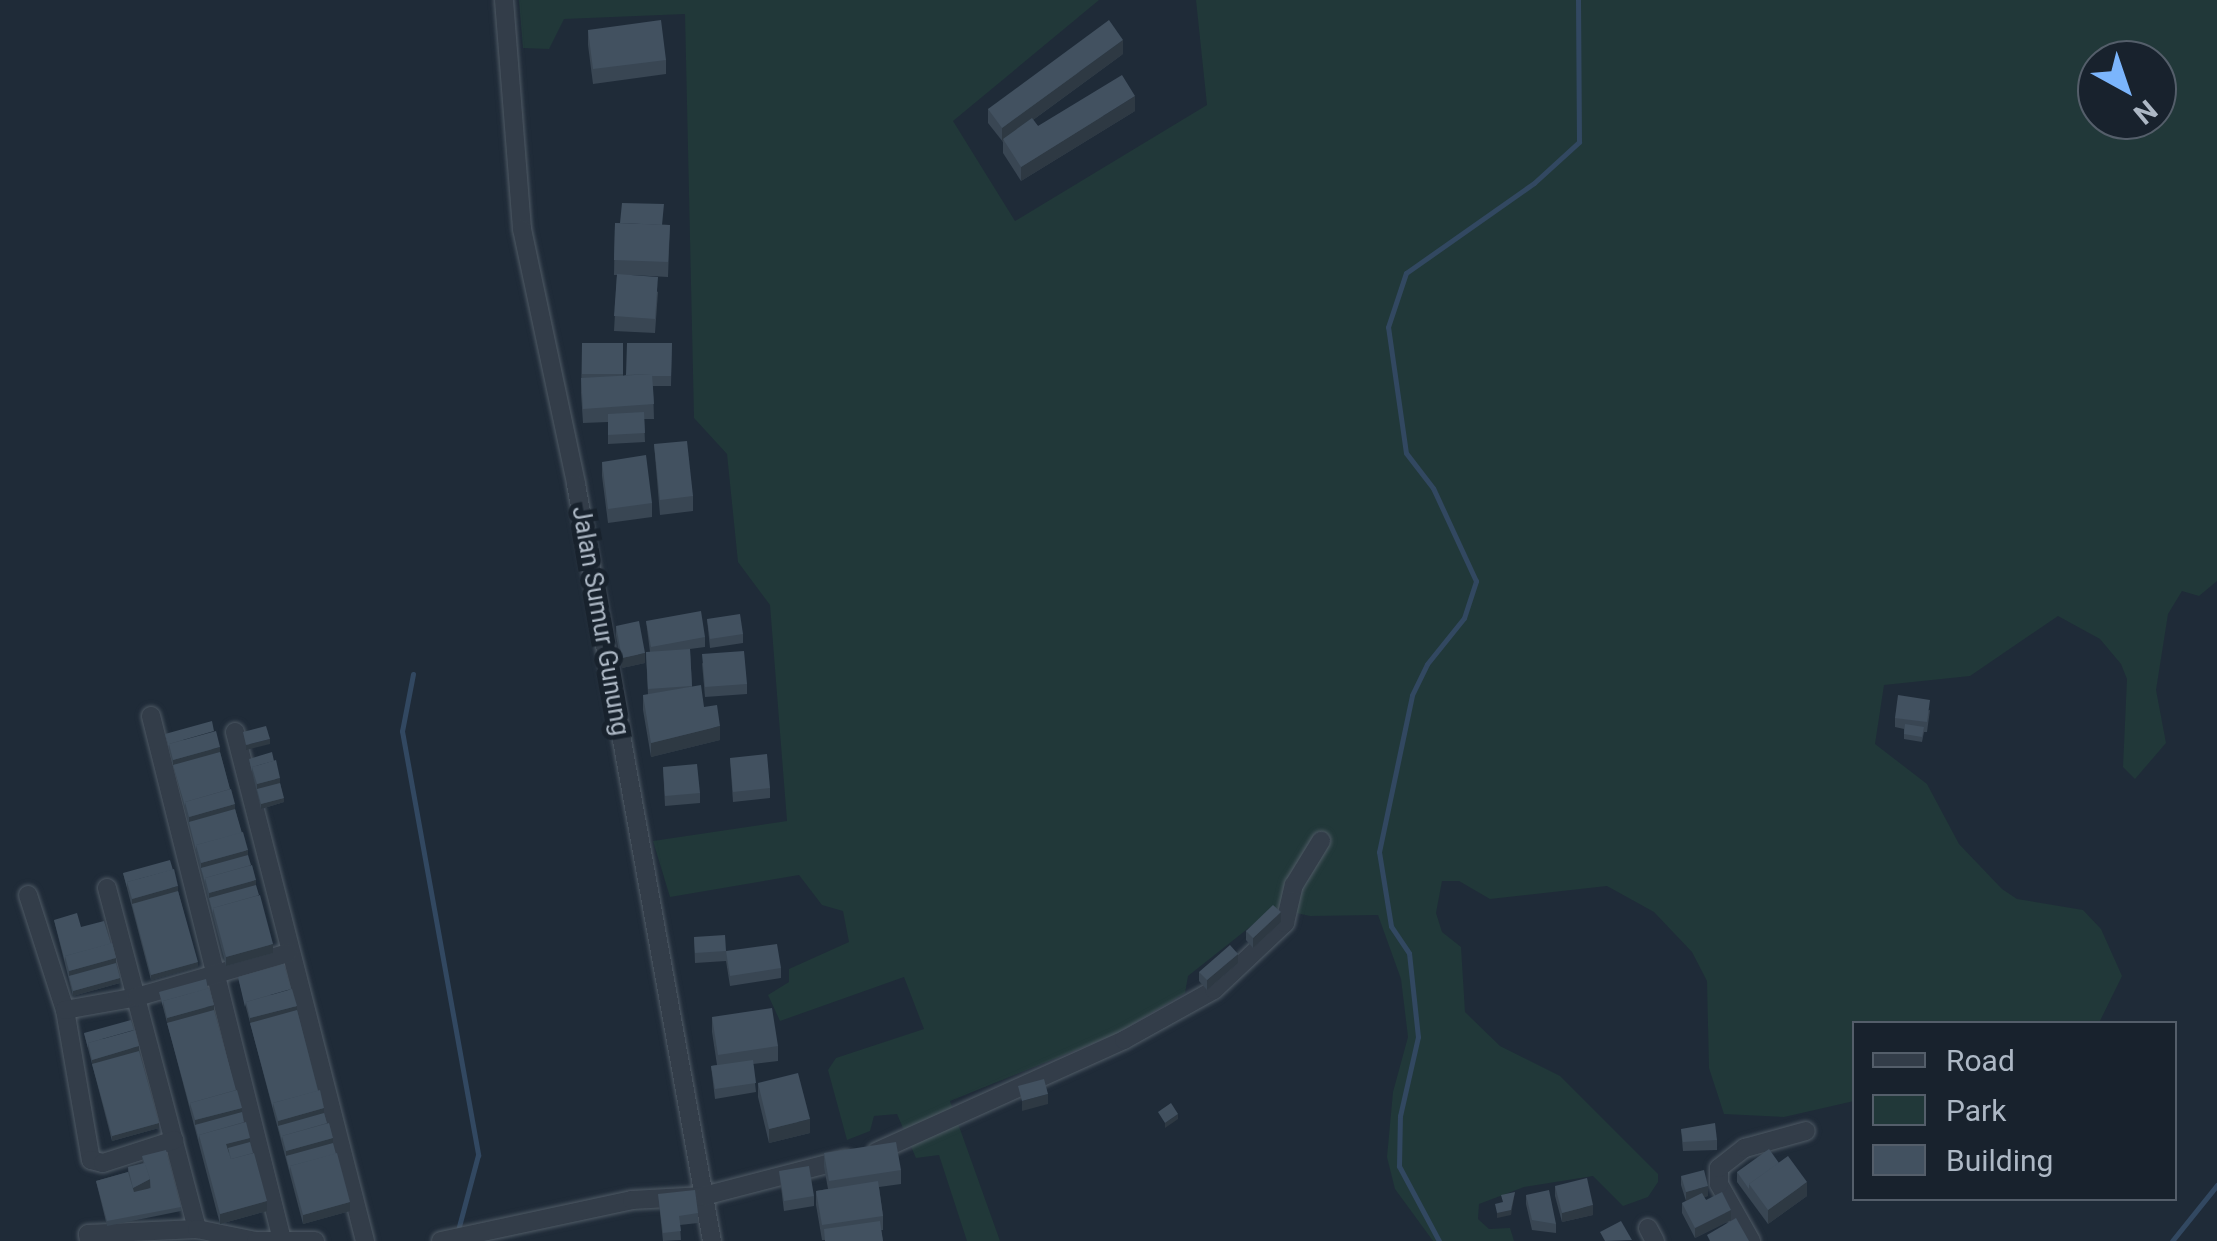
<!DOCTYPE html>
<html>
<head>
<meta charset="utf-8">
<style>
  body { margin:0 }
  #map { position:relative; width:2217px; height:1241px; overflow:hidden; background:#1f2b38; font-family:Roboto,sans-serif }
  div>[style] { position:absolute }
  [style*='--x'] { left:calc(var(--x)*1px); top:calc(var(--y)*1px); width:calc(var(--w)*1px); rotate:calc(var(--a)*1deg) }
  .green>* { inset:0; background:#213839 }
  .stream>* { height:5px; margin:-2.5px; padding:0 2.5px; transform-origin:2.5px; border-radius:2.5px; background:#324861 }
  .roads { filter:drop-shadow(0 0 2px #505b66) drop-shadow(0 0 2px #505b66) }
  .minor>* { height:18px; margin:-9px; padding:0 9px; transform-origin:9px; border-radius:9px; background:#333d49 }
  .wall>* { inset:0; background:#394653 }
  .shaded-wall>* { inset:0; background:#2e3943 }
  .building>* { inset:0; background:#425160 }
  span { translate:-50% -50%; white-space:nowrap; text-align:center; line-height:1.15; -webkit-text-stroke:10px #18222d; paint-order:stroke }
  .street-label { font-size:25px; color:#adb8c5 }
  .legend { position:absolute; left:1852px; top:1021px; width:325px; height:180px; box-sizing:border-box; background:#18222d; border:2px solid #545e6a; margin:0; padding:12px 18px; list-style:none; font-size:30px; color:#adb8c5 }
  .legend li { display:flex; align-items:center; gap:20px; height:50px }
  .legend b { width:50px; border:2px solid #545e6a }
  .north { position:absolute; left:2077px; top:40px; width:100px; height:100px; box-sizing:border-box; background:#18222d; border:2px solid #545e6a; border-radius:50%; rotate:140deg; font-size:28px; font-weight:700; line-height:40px; text-align:center; color:#adb8c5 }
  .north::after { content:''; display:block; margin:auto; width:35px; height:45px; background:#7bb5fc; clip-path:polygon(50% 0,100% 100%,50% 72%,0 100%) }
</style>
</head>
<body>
<div id="map">
  <div class="green">
    <i style="clip-path:polygon(evenodd,519px 0,1099px 0,953px 121px,1015px 221px,1207px 105px,1196px 0,2217px 0,2217px 581px,2199px 596px,2182px 591px,2168px 614px,2156px 690px,2166px 743px,2135px 779px,2123px 767px,2127px 679px,2121px 664px,2100px 639px,2058px 616px,1970px 676px,1884px 685px,1875px 744px,1927px 784px,1959px 844px,2002px 889px,2017px 899px,2083px 910px,2101px 929px,2122px 976px,2099px 1023px,1854px 1024px,1854px 1101px,1784px 1117px,1724px 1114px,1709px 1068px,1707px 981px,1692px 952px,1654px 912px,1607px 886px,1490px 899px,1459px 881px,1442px 881px,1436px 913px,1442px 932px,1461px 947px,1465px 1012px,1500px 1046px,1560px 1076px,1658px 1174px,1658px 1182px,1648px 1197px,1623px 1206px,1593px 1176px,1524px 1187px,1479px 1204px,1478px 1219px,1489px 1229px,1510px 1228px,1514px 1241px,1433px 1241px,1395px 1189px,1387px 1157px,1393px 1092px,1408px 1037px,1401px 979px,1378px 915px,1310px 916px,1274px 908px,1188px 976px,1185px 993px,1116px 1034px,950px 1101px,1000px 1241px,967px 1241px,939px 1155px,916px 1158px,897px 1114px,874px 1116px,870px 1131px,847px 1140px,828px 1070px,836px 1058px,924px 1029px,904px 977px,780px 1021px,768px 995px,789px 982px,789px 969px,849px 942px,843px 911px,822px 905px,799px 875px,670px 897px,653px 841px,787px 821px,770px 605px,738px 562px,727px 454px,694px 418px,685px 14px,564px 19px,549px 49px,523px 48px,519px 0,2097px 60px,2157px 60px,2157px 120px,2097px 120px,2097px 60px)"></i>
  </div>
  <div class="stream">
    <i style="--x:413;--y:674;--w:58;--a:100.9"></i>
    <i style="--x:402;--y:731;--w:431;--a:79.8"></i>
    <i style="--x:478;--y:1155;--w:78;--a:104.9"></i>
    <i style="--x:1439;--y:1241;--w:85;--a:-118.1"></i>
    <i style="--x:1399;--y:1166;--w:50;--a:-88.9"></i>
    <i style="--x:1400;--y:1116;--w:81;--a:-77.2"></i>
    <i style="--x:1418;--y:1037;--w:84;--a:-96.1"></i>
    <i style="--x:1409;--y:953;--w:32;--a:-124"></i>
    <i style="--x:1391;--y:926;--w:75;--a:-99.2"></i>
    <i style="--x:1379;--y:852;--w:160;--a:-78.1"></i>
    <i style="--x:1412;--y:695;--w:34;--a:-64"></i>
    <i style="--x:1427;--y:664;--w:59;--a:-51.2"></i>
    <i style="--x:1464;--y:618;--w:39;--a:-72"></i>
    <i style="--x:1476;--y:581;--w:102;--a:-114.8"></i>
    <i style="--x:1433;--y:488;--w:44;--a:-127.6"></i>
    <i style="--x:1406;--y:453;--w:127;--a:-98.1"></i>
    <i style="--x:1388;--y:327;--w:57;--a:-71.6"></i>
    <i style="--x:1406;--y:273;--w:156;--a:-35.1"></i>
    <i style="--x:1534;--y:183;--w:61;--a:-42.3"></i>
    <i style="--x:1579;--y:142;--w:142;--a:-90.4"></i>
    <i style="--x:2172;--y:1241;--w:72;--a:-51.2"></i>
  </div>
  <div class="roads">
    <div class="minor">
      <i style="--x:504;--y:0;--w:230;--a:85.5"></i>
      <i style="--x:522;--y:229;--w:261;--a:78"></i>
      <i style="--x:576;--y:484;--w:769;--a:79.82"></i>
      <i style="--x:151;--y:716;--w:540;--a:75.96"></i>
      <i style="--x:235;--y:732;--w:525;--a:75.67"></i>
      <i style="--x:107;--y:888;--w:353;--a:75.2"></i>
      <i style="--x:28;--y:895;--w:121;--a:72.2"></i>
      <i style="--x:65;--y:1010;--w:152;--a:80.2"></i>
      <i style="--x:91;--y:1160;--w:12;--a:14"></i>
      <i style="--x:103;--y:1163;--w:75;--a:-17.9"></i>
      <i style="--x:65;--y:1010;--w:73;--a:-10.2"></i>
      <i style="--x:137;--y:997;--w:157;--a:-16.2"></i>
      <i style="--x:876;--y:1152;--w:272;--a:-24.3"></i>
      <i style="--x:1124;--y:1040;--w:103;--a:-29.1"></i>
      <i style="--x:1214;--y:990;--w:98;--a:-43.3"></i>
      <i style="--x:1285;--y:923;--w:39;--a:-77"></i>
      <i style="--x:1294;--y:885;--w:52;--a:-58.5"></i>
      <i style="--x:1648;--y:1228;--w:15;--a:62"></i>
      <i style="--x:89;--y:1241;--w:7;--a:-98"></i>
      <i style="--x:88;--y:1234;--w:109;--a:-2.6"></i>
      <i style="--x:197;--y:1229;--w:60;--a:11.5"></i>
      <i style="--x:256;--y:1241;--w:59;--a:0"></i>
      <i style="--x:441;--y:1241;--w:195;--a:-12.1"></i>
      <i style="--x:632;--y:1200;--w:72;--a:-3.2"></i>
      <i style="--x:704;--y:1196;--w:147;--a:-14.6"></i>
      <i style="--x:1751;--y:1241;--w:65;--a:-119.3"></i>
      <i style="--x:1719;--y:1184;--w:16;--a:-90"></i>
      <i style="--x:1719;--y:1168;--w:33;--a:-38"></i>
      <i style="--x:1745;--y:1148;--w:63;--a:-15.6"></i>
    </div>
  </div>
  <div class="wall">
    <i style="clip-path:polygon(588px 30px,666px 60px,666px 74px,593px 84px,588px 45px)"></i>
    <i style="clip-path:polygon(1123px 54px,1033px 120px,1038px 126px,1135px 111px,1021px 181px,1003px 153px,1003px 142px,988px 123px,988px 109px)"></i>
    <i style="clip-path:polygon(615px 223px,670px 225px,668px 277px,631px 275px,658px 292px,655px 333px,614px 331px,617px 275px,614px 275px)"></i>
    <i style="clip-path:polygon(582px 343px,623px 343px,623px 376px,626px 375px,672px 343px,671px 386px,653px 386px,654px 419px,644px 419px,645px 442px,608px 444px,608px 422px,583px 423px,581px 393px)"></i>
    <i style="clip-path:polygon(654px 444px,693px 496px,693px 511px,660px 515px)"></i>
    <i style="clip-path:polygon(602px 462px,652px 503px,652px 517px,608px 523px,602px 476px)"></i>
    <i style="clip-path:polygon(707px 619px,743px 634px,743px 643px,710px 648px)"></i>
    <i style="clip-path:polygon(646px 621px,705px 637px,705px 647px,690px 649px,692px 687px,720px 740px,651px 757px,643px 710px,643px 695px,648px 695px,646px 652px,650px 652px)"></i>
    <i style="clip-path:polygon(616px 626px,645px 663px,622px 668px,616px 636px)"></i>
    <i style="clip-path:polygon(702px 663px,747px 684px,747px 694px,705px 697px)"></i>
    <i style="clip-path:polygon(1930px 710px,1927px 732px,1924px 732px,1922px 742px,1904px 739px,1904px 729px,1895px 727px,1895px 718px)"></i>
    <i style="clip-path:polygon(165px 734px,220px 752px,273px 953px,226px 966px)"></i>
    <i style="clip-path:polygon(730px 758px,770px 788px,770px 798px,733px 802px)"></i>
    <i style="clip-path:polygon(249px 759px,280px 783px,284px 802px,261px 809px)"></i>
    <i style="clip-path:polygon(663px 767px,700px 793px,700px 803px,665px 806px)"></i>
    <i style="clip-path:polygon(123px 873px,178px 891px,198px 967px,151px 980px)"></i>
    <i style="clip-path:polygon(54px 920px,81px 927px,116px 963px,120px 983px,73px 996px)"></i>
    <i style="clip-path:polygon(1281px 922px,1253px 948px,1246px 940px,1246px 931px)"></i>
    <i style="clip-path:polygon(694px 937px,726px 951px,781px 968px,781px 978px,730px 986px,726px 961px,695px 963px)"></i>
    <i style="clip-path:polygon(1238px 963px,1207px 990px,1199px 981px,1199px 972px)"></i>
    <i style="clip-path:polygon(238px 977px,297px 1010px,350px 1211px,303px 1224px)"></i>
    <i style="clip-path:polygon(159px 992px,214px 1010px,267px 1211px,220px 1224px)"></i>
    <i style="clip-path:polygon(712px 1017px,778px 1046px,778px 1061px,753px 1064px,756px 1092px,715px 1099px,711px 1066px,717px 1065px,712px 1032px)"></i>
    <i style="clip-path:polygon(84px 1033px,139px 1051px,159px 1128px,112px 1141px)"></i>
    <i style="clip-path:polygon(758px 1083px,810px 1133px,769px 1143px,758px 1097px)"></i>
    <i style="clip-path:polygon(1681px 1129px,1717px 1140px,1717px 1150px,1683px 1151px)"></i>
    <i style="clip-path:polygon(824px 1153px,901px 1170px,901px 1184px,879px 1187px,883px 1216px,883px 1230px,881px 1230px,883px 1241px,822px 1240px,816px 1205px,816px 1191px,828px 1189px,824px 1167px)"></i>
    <i style="clip-path:polygon(142px 1156px,181px 1207px,181px 1211px,107px 1226px,96px 1181px,128px 1172px,128px 1167px,143px 1163px)"></i>
    <i style="clip-path:polygon(1779px 1163px,1807px 1196px,1768px 1224px,1737px 1182px,1737px 1172px)"></i>
    <i style="clip-path:polygon(779px 1171px,814px 1196px,814px 1206px,784px 1211px)"></i>
    <i style="clip-path:polygon(1681px 1176px,1708px 1196px,1704px 1197px,1706px 1200px,1731px 1220px,1695px 1238px,1682px 1213px,1682px 1203px,1686px 1201px,1681px 1185px)"></i>
    <i style="clip-path:polygon(1555px 1186px,1593px 1215px,1562px 1222px,1555px 1196px)"></i>
    <i style="clip-path:polygon(658px 1194px,698px 1213px,698px 1223px,680px 1225px,681px 1240px,663px 1241px)"></i>
    <i style="clip-path:polygon(1526px 1195px,1556px 1224px,1556px 1233px,1532px 1230px,1526px 1204px)"></i>
  </div>
  <div class="shaded-wall">
    <i style="clip-path:polygon(1123px 40px,1123px 54px,1004px 141px,1003px 139px,1002px 143px,1002px 128px)"></i>
    <i style="clip-path:polygon(1135px 96px,1135px 111px,1021px 181px,1021px 167px)"></i>
    <i style="clip-path:polygon(645px 653px,645px 663px,622px 668px,622px 658px)"></i>
    <i style="clip-path:polygon(720px 726px,720px 740px,651px 757px,651px 743px)"></i>
    <i style="clip-path:polygon(270px 739px,270px 744px,246px 750px,246px 745px)"></i>
    <i style="clip-path:polygon(220px 747px,220px 757px,173px 765px,173px 760px)"></i>
    <i style="clip-path:polygon(280px 778px,280px 788px,257px 789px,257px 784px)"></i>
    <i style="clip-path:polygon(284px 798px,284px 802px,261px 809px,261px 804px)"></i>
    <i style="clip-path:polygon(235px 804px,235px 814px,189px 822px,189px 817px)"></i>
    <i style="clip-path:polygon(248px 850px,248px 860px,201px 868px,201px 863px)"></i>
    <i style="clip-path:polygon(256px 880px,256px 890px,209px 898px,209px 893px)"></i>
    <i style="clip-path:polygon(178px 886px,178px 896px,132px 904px,132px 899px)"></i>
    <i style="clip-path:polygon(1281px 912px,1281px 922px,1253px 948px,1253px 938px)"></i>
    <i style="clip-path:polygon(273px 944px,273px 953px,226px 966px,226px 957px)"></i>
    <i style="clip-path:polygon(1238px 954px,1238px 963px,1207px 990px,1207px 980px)"></i>
    <i style="clip-path:polygon(116px 958px,116px 968px,69px 976px,69px 971px)"></i>
    <i style="clip-path:polygon(198px 962px,198px 967px,151px 980px,151px 975px)"></i>
    <i style="clip-path:polygon(120px 978px,120px 983px,73px 996px,73px 991px)"></i>
    <i style="clip-path:polygon(214px 1005px,214px 1014px,167px 1023px,167px 1018px)"></i>
    <i style="clip-path:polygon(297px 1006px,297px 1015px,250px 1023px,250px 1018px)"></i>
    <i style="clip-path:polygon(139px 1046px,139px 1056px,92px 1064px,92px 1069px,92px 1060px)"></i>
    <i style="clip-path:polygon(1048px 1094px,1048px 1104px,1022px 1111px,1022px 1101px)"></i>
    <i style="clip-path:polygon(242px 1108px,242px 1117px,195px 1125px,195px 1120px)"></i>
    <i style="clip-path:polygon(324px 1108px,324px 1118px,278px 1126px,278px 1121px)"></i>
    <i style="clip-path:polygon(1178px 1114px,1178px 1119px,1165px 1128px,1165px 1123px)"></i>
    <i style="clip-path:polygon(810px 1119px,810px 1133px,769px 1143px,769px 1129px)"></i>
    <i style="clip-path:polygon(159px 1123px,159px 1128px,112px 1141px,112px 1136px)"></i>
    <i style="clip-path:polygon(250px 1138px,250px 1147px,228px 1153px,226px 1144px)"></i>
    <i style="clip-path:polygon(333px 1138px,333px 1148px,286px 1156px,286px 1151px)"></i>
    <i style="clip-path:polygon(150px 1179px,150px 1188px,133px 1197px,133px 1188px)"></i>
    <i style="clip-path:polygon(1807px 1182px,1807px 1196px,1768px 1224px,1768px 1210px)"></i>
    <i style="clip-path:polygon(1708px 1186px,1708px 1196px,1686px 1202px,1686px 1192px)"></i>
    <i style="clip-path:polygon(1515px 1192px,1511px 1215px,1497px 1218px,1497px 1213px)"></i>
    <i style="clip-path:polygon(267px 1201px,267px 1211px,220px 1224px,220px 1214px)"></i>
    <i style="clip-path:polygon(350px 1202px,350px 1211px,303px 1224px,303px 1215px)"></i>
    <i style="clip-path:polygon(1593px 1205px,1593px 1215px,1562px 1222px,1562px 1213px)"></i>
    <i style="clip-path:polygon(1731px 1210px,1731px 1220px,1695px 1238px,1695px 1228px)"></i>
  </div>
  <div class="building">
    <i style="clip-path:polygon(661px 20px,666px 60px,593px 69px,588px 30px)"></i>
    <i style="clip-path:polygon(1109px 20px,1123px 40px,1002px 128px,988px 109px)"></i>
    <i style="clip-path:polygon(1122px 75px,1135px 96px,1021px 167px,1003px 139px,1032px 118px,1038px 126px)"></i>
    <i style="clip-path:polygon(622px 203px,664px 204px,662px 225px,620px 223px)"></i>
    <i style="clip-path:polygon(615px 223px,670px 225px,668px 262px,614px 260px)"></i>
    <i style="clip-path:polygon(617px 274px,658px 277px,655px 319px,614px 316px)"></i>
    <i style="clip-path:polygon(582px 343px,623px 343px,623px 374px,582px 374px)"></i>
    <i style="clip-path:polygon(627px 343px,672px 343px,671px 376px,652px 376px,652px 374px,626px 375px)"></i>
    <i style="clip-path:polygon(652px 374px,654px 404px,583px 409px,581px 378px)"></i>
    <i style="clip-path:polygon(644px 412px,645px 433px,608px 435px,608px 414px)"></i>
    <i style="clip-path:polygon(687px 441px,693px 496px,660px 500px,654px 444px)"></i>
    <i style="clip-path:polygon(646px 455px,652px 503px,608px 509px,602px 462px)"></i>
    <i style="clip-path:polygon(701px 611px,705px 637px,651px 647px,646px 621px)"></i>
    <i style="clip-path:polygon(740px 614px,743px 634px,710px 639px,707px 619px)"></i>
    <i style="clip-path:polygon(639px 621px,645px 653px,622px 658px,616px 626px)"></i>
    <i style="clip-path:polygon(690px 649px,692px 686px,648px 689px,646px 652px)"></i>
    <i style="clip-path:polygon(744px 651px,747px 684px,705px 687px,702px 654px)"></i>
    <i style="clip-path:polygon(701px 685px,704px 707px,717px 705px,720px 726px,651px 743px,643px 695px)"></i>
    <i style="clip-path:polygon(1898px 695px,1930px 700px,1927px 722px,1895px 718px)"></i>
    <i style="clip-path:polygon(212px 721px,214px 731px,169px 744px,169px 748px,165px 734px)"></i>
    <i style="clip-path:polygon(1905px 724px,1924px 727px,1922px 737px,1904px 734px)"></i>
    <i style="clip-path:polygon(266px 726px,270px 739px,246px 745px,243px 732px)"></i>
    <i style="clip-path:polygon(216px 731px,220px 747px,173px 760px,169px 744px)"></i>
    <i style="clip-path:polygon(220px 752px,230px 789px,185px 802px,185px 806px,173px 765px)"></i>
    <i style="clip-path:polygon(272px 752px,274px 761px,252px 767px,252px 772px,249px 759px)"></i>
    <i style="clip-path:polygon(767px 754px,770px 788px,733px 792px,730px 758px)"></i>
    <i style="clip-path:polygon(276px 760px,280px 778px,257px 784px,252px 767px)"></i>
    <i style="clip-path:polygon(697px 764px,700px 793px,665px 796px,663px 767px)"></i>
    <i style="clip-path:polygon(280px 783px,284px 798px,261px 804px,257px 789px)"></i>
    <i style="clip-path:polygon(231px 789px,235px 804px,189px 817px,185px 802px)"></i>
    <i style="clip-path:polygon(235px 809px,242px 833px,196px 845px,196px 850px,189px 822px)"></i>
    <i style="clip-path:polygon(243px 832px,248px 850px,201px 863px,196px 845px)"></i>
    <i style="clip-path:polygon(248px 855px,251px 865px,205px 878px,205px 882px,201px 868px)"></i>
    <i style="clip-path:polygon(170px 860px,173px 870px,127px 882px,127px 887px,123px 873px)"></i>
    <i style="clip-path:polygon(252px 865px,256px 880px,209px 893px,205px 878px)"></i>
    <i style="clip-path:polygon(174px 869px,178px 886px,132px 899px,127px 882px)"></i>
    <i style="clip-path:polygon(256px 885px,259px 895px,213px 908px,213px 913px,209px 898px)"></i>
    <i style="clip-path:polygon(178px 891px,198px 962px,151px 975px,132px 904px)"></i>
    <i style="clip-path:polygon(260px 895px,273px 944px,226px 957px,213px 908px)"></i>
    <i style="clip-path:polygon(1273px 905px,1281px 912px,1253px 938px,1246px 931px)"></i>
    <i style="clip-path:polygon(77px 913px,81px 927px,104px 921px,111px 944px,65px 956px,65px 961px,54px 920px)"></i>
    <i style="clip-path:polygon(725px 935px,726px 951px,695px 953px,694px 937px)"></i>
    <i style="clip-path:polygon(112px 943px,116px 958px,69px 971px,65px 956px)"></i>
    <i style="clip-path:polygon(777px 944px,781px 968px,730px 976px,726px 951px)"></i>
    <i style="clip-path:polygon(1230px 945px,1238px 954px,1207px 980px,1199px 972px)"></i>
    <i style="clip-path:polygon(116px 963px,120px 978px,73px 991px,69px 976px)"></i>
    <i style="clip-path:polygon(284px 964px,291px 989px,246px 1002px,245px 1007px,238px 977px)"></i>
    <i style="clip-path:polygon(206px 979px,208px 989px,163px 1001px,163px 1006px,159px 992px)"></i>
    <i style="clip-path:polygon(209px 988px,214px 1005px,167px 1018px,163px 1001px)"></i>
    <i style="clip-path:polygon(292px 989px,297px 1006px,250px 1018px,246px 1002px)"></i>
    <i style="clip-path:polygon(772px 1008px,778px 1046px,718px 1055px,712px 1017px)"></i>
    <i style="clip-path:polygon(214px 1010px,236px 1090px,190px 1103px,190px 1107px,167px 1023px)"></i>
    <i style="clip-path:polygon(297px 1010px,318px 1091px,273px 1103px,273px 1108px,250px 1023px)"></i>
    <i style="clip-path:polygon(131px 1020px,134px 1030px,88px 1043px,88px 1048px,84px 1033px)"></i>
    <i style="clip-path:polygon(135px 1030px,139px 1046px,92px 1060px,88px 1043px)"></i>
    <i style="clip-path:polygon(139px 1051px,159px 1123px,112px 1136px,92px 1064px)"></i>
    <i style="clip-path:polygon(753px 1060px,756px 1083px,715px 1089px,711px 1066px)"></i>
    <i style="clip-path:polygon(798px 1073px,810px 1119px,769px 1129px,758px 1083px)"></i>
    <i style="clip-path:polygon(1044px 1079px,1048px 1094px,1022px 1101px,1018px 1086px)"></i>
    <i style="clip-path:polygon(237px 1090px,242px 1108px,195px 1120px,190px 1103px)"></i>
    <i style="clip-path:polygon(320px 1090px,324px 1108px,278px 1121px,273px 1103px)"></i>
    <i style="clip-path:polygon(1171px 1103px,1178px 1114px,1165px 1123px,1158px 1112px)"></i>
    <i style="clip-path:polygon(242px 1112px,244px 1122px,199px 1135px,199px 1140px,195px 1125px)"></i>
    <i style="clip-path:polygon(324px 1113px,327px 1123px,282px 1136px,282px 1140px,278px 1126px)"></i>
    <i style="clip-path:polygon(246px 1122px,250px 1138px,226px 1144px,231px 1159px,254px 1153px,267px 1201px,220px 1214px,199px 1135px)"></i>
    <i style="clip-path:polygon(329px 1123px,333px 1138px,286px 1151px,282px 1136px)"></i>
    <i style="clip-path:polygon(1715px 1123px,1717px 1140px,1683px 1142px,1681px 1129px)"></i>
    <i style="clip-path:polygon(250px 1142px,253px 1153px,231px 1159px,228px 1148px)"></i>
    <i style="clip-path:polygon(896px 1142px,901px 1170px,829px 1181px,824px 1153px)"></i>
    <i style="clip-path:polygon(333px 1143px,336px 1154px,290px 1166px,290px 1171px,286px 1156px)"></i>
    <i style="clip-path:polygon(1769px 1149px,1779px 1163px,1749px 1184px,1749px 1189px,1737px 1172px)"></i>
    <i style="clip-path:polygon(166px 1150px,181px 1207px,107px 1221px,96px 1181px,128px 1172px,134px 1192px,151px 1188px,150px 1179px,142px 1156px)"></i>
    <i style="clip-path:polygon(337px 1153px,350px 1202px,303px 1215px,290px 1166px)"></i>
    <i style="clip-path:polygon(1788px 1156px,1807px 1182px,1768px 1210px,1749px 1184px)"></i>
    <i style="clip-path:polygon(145px 1163px,150px 1179px,133px 1188px,128px 1167px)"></i>
    <i style="clip-path:polygon(809px 1166px,814px 1196px,784px 1201px,779px 1171px)"></i>
    <i style="clip-path:polygon(1704px 1170px,1708px 1186px,1686px 1192px,1681px 1176px)"></i>
    <i style="clip-path:polygon(1587px 1178px,1593px 1205px,1562px 1213px,1555px 1186px)"></i>
    <i style="clip-path:polygon(878px 1181px,883px 1216px,822px 1225px,816px 1191px)"></i>
    <i style="clip-path:polygon(695px 1190px,698px 1213px,679px 1216px,681px 1231px,663px 1233px,658px 1194px)"></i>
    <i style="clip-path:polygon(1549px 1190px,1556px 1224px,1532px 1220px,1526px 1195px)"></i>
    <i style="clip-path:polygon(1515px 1192px,1511px 1210px,1497px 1213px,1495px 1204px,1503px 1202px,1501px 1195px)"></i>
    <i style="clip-path:polygon(1722px 1192px,1731px 1210px,1695px 1228px,1682px 1203px,1702px 1193px,1706px 1200px)"></i>
    <i style="clip-path:polygon(1736px 1218px,1749px 1241px,1710px 1241px,1707px 1235px)"></i>
    <i style="clip-path:polygon(880px 1221px,883px 1241px,825px 1241px,824px 1229px)"></i>
    <i style="clip-path:polygon(1621px 1221px,1632px 1240px,1605px 1241px,1600px 1232px)"></i>
  </div>
  <div class="street-label">
    <span style="left:600px;top:621px;rotate:80deg">Jalan Sumur Gunung</span>
  </div>
  <ul class="legend">
  <li><b style="height:12px;background:#333d49"></b>Road</li>
  <li><b style="height:28px;background:#213839"></b>Park</li>
  <li><b style="height:28px;background:#425160"></b>Building</li>
  </ul>
  <div class="north">N</div>
</div>
</body>
</html>
